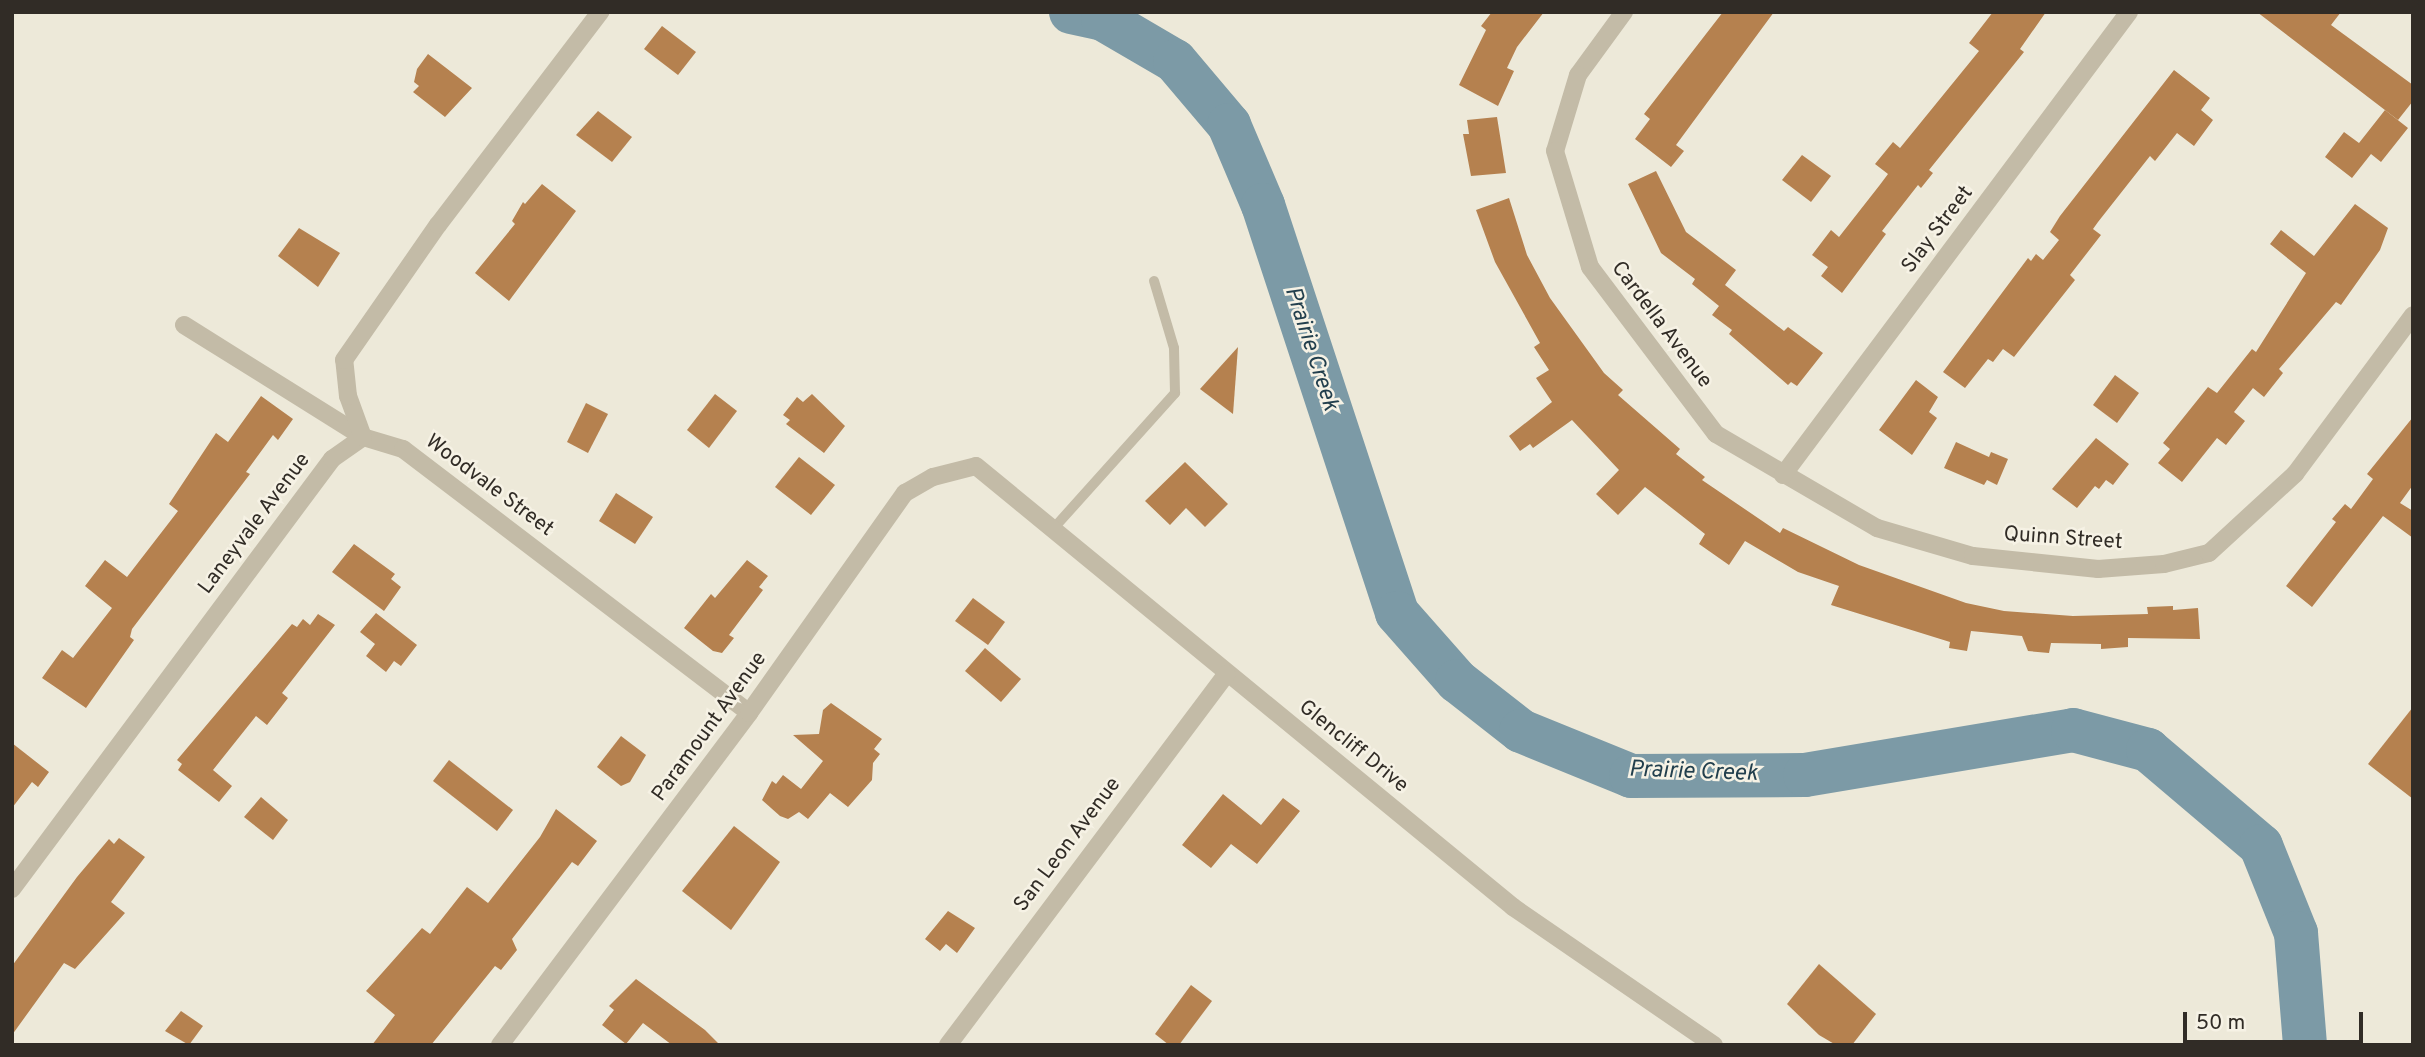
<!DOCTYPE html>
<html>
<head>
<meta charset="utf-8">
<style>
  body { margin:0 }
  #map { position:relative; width:2425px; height:1057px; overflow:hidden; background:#ede9d9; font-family:Overpass,sans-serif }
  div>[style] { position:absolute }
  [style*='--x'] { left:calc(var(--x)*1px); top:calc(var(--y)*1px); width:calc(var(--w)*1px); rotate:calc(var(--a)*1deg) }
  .river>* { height:44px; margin:-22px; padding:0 22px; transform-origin:22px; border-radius:22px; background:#7c9aa6 }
  .building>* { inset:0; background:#b5814f }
  .lane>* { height:10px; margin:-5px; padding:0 5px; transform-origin:5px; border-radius:5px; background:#c3bba7 }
  .street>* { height:18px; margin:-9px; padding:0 9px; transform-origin:9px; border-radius:9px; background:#c3bba7 }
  span { translate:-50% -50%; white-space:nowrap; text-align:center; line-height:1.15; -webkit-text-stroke:5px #f6f2e5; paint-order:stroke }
  .street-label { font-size:21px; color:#312c26 }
  .water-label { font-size:23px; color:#223f4d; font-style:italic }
  .frame { position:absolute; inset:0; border:14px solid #312c26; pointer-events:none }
  .scale { position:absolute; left:2183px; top:1012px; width:180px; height:32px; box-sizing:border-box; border:4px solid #312c26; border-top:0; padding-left:9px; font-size:21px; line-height:24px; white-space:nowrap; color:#312c26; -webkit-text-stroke:5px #f6f2e5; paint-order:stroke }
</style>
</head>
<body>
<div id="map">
  <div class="river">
    <i style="--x:1071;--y:12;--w:33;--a:12"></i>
    <i style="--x:1103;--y:19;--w:83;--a:30.3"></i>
    <i style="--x:1175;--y:61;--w:84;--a:49.8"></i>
    <i style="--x:1229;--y:125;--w:87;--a:67"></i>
    <i style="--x:1263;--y:205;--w:429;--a:71.8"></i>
    <i style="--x:1397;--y:613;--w:91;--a:48.6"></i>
    <i style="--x:1457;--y:681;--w:81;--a:38"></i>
    <i style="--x:1521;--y:731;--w:119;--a:22.2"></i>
    <i style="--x:1631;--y:776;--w:174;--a:-0.3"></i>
    <i style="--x:1805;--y:775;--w:272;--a:-9.5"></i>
    <i style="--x:2073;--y:730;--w:78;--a:14.9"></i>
    <i style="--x:2148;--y:750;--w:148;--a:40.3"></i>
    <i style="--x:2261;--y:846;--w:94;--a:68.1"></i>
    <i style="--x:2296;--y:933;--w:112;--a:85.4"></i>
  </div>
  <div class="building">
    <i style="clip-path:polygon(1492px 12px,1544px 12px,1517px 47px,1507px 68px,1514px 71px,1498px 106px,1459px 85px,1486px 30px,1481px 26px)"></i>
    <i style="clip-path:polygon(1723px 12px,1774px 12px,1676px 145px,1684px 151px,1671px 167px,1635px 139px,1650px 119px,1644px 114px)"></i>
    <i style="clip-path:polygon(1993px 12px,2046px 12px,2020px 49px,2024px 52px,1929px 170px,1933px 173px,1921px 188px,1918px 185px,1882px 231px,1886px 234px,1842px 293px,1821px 276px,1828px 267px,1812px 255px,1831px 230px,1839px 237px,1879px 186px,1888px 174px,1875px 164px,1893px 142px,1900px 148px,1979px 51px,1969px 43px)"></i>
    <i style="clip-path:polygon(2257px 12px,2341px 12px,2331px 25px,2413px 85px,2413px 101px,2398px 120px)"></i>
    <i style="clip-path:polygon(662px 26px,696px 52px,678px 75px,644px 49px)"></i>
    <i style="clip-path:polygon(428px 54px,472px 88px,445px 117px,413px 92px,419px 86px,414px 82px,417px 69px)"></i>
    <i style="clip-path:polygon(2174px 70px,2210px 98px,2201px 110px,2213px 120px,2194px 146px,2177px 133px,2155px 161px,2150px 156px,2098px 222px,2093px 229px,2101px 235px,2070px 275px,2075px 280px,2014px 357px,2003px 349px,1993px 362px,1988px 359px,1965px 388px,1943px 372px,2028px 258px,2031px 261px,2036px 254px,2043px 260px,2059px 240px,2050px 232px,2060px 216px)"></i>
    <i style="clip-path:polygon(2385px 110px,2408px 128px,2381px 162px,2371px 154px,2352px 178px,2325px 157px,2344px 132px,2359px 143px)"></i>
    <i style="clip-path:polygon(598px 111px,632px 137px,612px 162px,576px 135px)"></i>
    <i style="clip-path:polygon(1497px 117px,1506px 173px,1471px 176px,1463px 134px,1469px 134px,1467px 120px)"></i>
    <i style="clip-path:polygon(1802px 155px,1831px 176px,1811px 202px,1782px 180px)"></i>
    <i style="clip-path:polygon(1656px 171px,1686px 232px,1736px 270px,1725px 285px,1784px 331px,1788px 327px,1823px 353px,1797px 386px,1791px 382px,1788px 385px,1729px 334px,1732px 330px,1712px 315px,1719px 306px,1692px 284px,1695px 279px,1661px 253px,1628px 184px)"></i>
    <i style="clip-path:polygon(542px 184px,576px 211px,509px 301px,475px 273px,515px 224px,512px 221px,523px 202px,525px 204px)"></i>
    <i style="clip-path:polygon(1509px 198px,1527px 255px,1550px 298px,1604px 373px,1623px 390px,1618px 395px,1680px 449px,1676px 454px,1705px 477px,1702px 480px,1780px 533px,1783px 528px,1859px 565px,1966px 603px,2004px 611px,2073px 616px,2148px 614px,2147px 607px,2173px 606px,2173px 610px,2198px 608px,2200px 639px,2128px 638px,2128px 647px,2101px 649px,2101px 644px,2051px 643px,2049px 653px,2028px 651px,2022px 636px,1971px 631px,1967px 651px,1949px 648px,1950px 642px,1831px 605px,1839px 586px,1798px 572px,1745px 541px,1729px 565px,1699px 544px,1705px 534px,1645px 487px,1618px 515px,1596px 494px,1619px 470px,1572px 420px,1533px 448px,1530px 444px,1520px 451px,1509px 436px,1552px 402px,1536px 378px,1549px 370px,1534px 347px,1540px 343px,1495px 262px,1476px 210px)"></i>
    <i style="clip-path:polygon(2355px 204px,2388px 228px,2380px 250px,2341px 305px,2336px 302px,2279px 369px,2283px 373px,2264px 397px,2253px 388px,2234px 412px,2245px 421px,2226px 445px,2217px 438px,2182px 482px,2158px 463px,2170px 449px,2163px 443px,2208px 387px,2217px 393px,2252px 349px,2256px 352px,2306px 273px,2270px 244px,2281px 230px,2314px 256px)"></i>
    <i style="clip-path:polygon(299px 228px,340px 253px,318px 287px,278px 256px)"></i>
    <i style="clip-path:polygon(1238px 347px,1233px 414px,1200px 389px)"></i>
    <i style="clip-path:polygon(2115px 375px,2139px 393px,2117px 423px,2093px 405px)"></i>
    <i style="clip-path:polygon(1916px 380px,1938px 397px,1929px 412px,1937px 418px,1912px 455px,1879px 430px)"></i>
    <i style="clip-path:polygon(715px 394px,737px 411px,709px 448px,687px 430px)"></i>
    <i style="clip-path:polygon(812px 394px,845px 426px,824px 453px,786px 424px,790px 420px,783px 415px,797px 397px,803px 402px)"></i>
    <i style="clip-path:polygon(261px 396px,293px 419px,278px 440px,273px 435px,246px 472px,250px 474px,132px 629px,130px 637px,134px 640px,86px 708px,42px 678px,62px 650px,73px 658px,112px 608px,85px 586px,105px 560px,127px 577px,178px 511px,169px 504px,216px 433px,228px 442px)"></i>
    <i style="clip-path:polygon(586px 403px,608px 414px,588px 453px,567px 442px)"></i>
    <i style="clip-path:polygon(2413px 417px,2413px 485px,2400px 503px,2413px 511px,2413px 538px,2383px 516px,2312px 607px,2286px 586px,2336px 522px,2332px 519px,2345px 504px,2351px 509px,2373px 479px,2367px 474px)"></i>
    <i style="clip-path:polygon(2096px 438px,2129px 464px,2113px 485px,2106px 480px,2099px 489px,2095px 486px,2077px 508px,2052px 489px)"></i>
    <i style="clip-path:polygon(1956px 442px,1989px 457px,1991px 452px,2008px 459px,1997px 485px,1987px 480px,1984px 485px,1944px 468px)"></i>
    <i style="clip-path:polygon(799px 457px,835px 485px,811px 515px,775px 487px)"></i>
    <i style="clip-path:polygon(1185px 462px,1228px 504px,1205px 527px,1186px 508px,1170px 525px,1145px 501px)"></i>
    <i style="clip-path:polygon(616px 493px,653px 517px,635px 544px,599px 521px)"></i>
    <i style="clip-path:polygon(354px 544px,395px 574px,391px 579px,401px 587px,384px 611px,332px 572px)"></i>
    <i style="clip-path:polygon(747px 560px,768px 576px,759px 587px,763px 590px,729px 635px,734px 638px,722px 653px,713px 651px,684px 628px,711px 594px,715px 598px)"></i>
    <i style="clip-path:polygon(973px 598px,1005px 622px,988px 645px,955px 621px)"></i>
    <i style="clip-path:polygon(376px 613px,417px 645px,401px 666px,394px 661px,386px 672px,366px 656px,375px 644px,360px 632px)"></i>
    <i style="clip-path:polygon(318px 614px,335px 625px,282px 693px,288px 698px,267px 725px,256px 716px,213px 770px,232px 786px,219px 802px,178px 770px,182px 764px,177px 760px,292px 624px,297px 627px,303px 619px,310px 625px)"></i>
    <i style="clip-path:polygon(985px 648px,1021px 679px,1001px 702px,965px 671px)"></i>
    <i style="clip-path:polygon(831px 703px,882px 739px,874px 749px,880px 754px,873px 763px,872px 780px,848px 807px,830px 793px,808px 819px,799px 812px,788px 819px,780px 816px,762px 800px,772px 781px,776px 784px,783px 775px,801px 789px,823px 761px,793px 735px,819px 734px,823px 710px)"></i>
    <i style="clip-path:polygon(2413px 707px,2413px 799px,2368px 764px)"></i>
    <i style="clip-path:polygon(621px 736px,646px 755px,630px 782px,621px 786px,597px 767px)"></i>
    <i style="clip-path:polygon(12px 743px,49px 772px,38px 787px,32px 782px,12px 808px)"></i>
    <i style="clip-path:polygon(449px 760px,513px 810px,497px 831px,433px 781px)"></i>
    <i style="clip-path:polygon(1223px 794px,1261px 825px,1283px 798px,1300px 811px,1257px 864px,1231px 844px,1211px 868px,1182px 845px)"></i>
    <i style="clip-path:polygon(261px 797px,288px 820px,273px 840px,244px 817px)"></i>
    <i style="clip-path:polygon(556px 809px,597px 841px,578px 866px,572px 862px,512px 939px,517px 950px,501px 970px,495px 966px,431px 1045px,372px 1045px,395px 1015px,366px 991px,422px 928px,430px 934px,467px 887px,488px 903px,540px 837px)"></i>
    <i style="clip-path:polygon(734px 826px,780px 862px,731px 930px,682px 891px)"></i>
    <i style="clip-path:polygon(119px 838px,145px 857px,111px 902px,125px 913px,75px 969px,64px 963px,12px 1035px,12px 966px,77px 877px,109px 839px,114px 844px)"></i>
    <i style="clip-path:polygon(948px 911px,975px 928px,957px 953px,946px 944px,940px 951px,925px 939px)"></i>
    <i style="clip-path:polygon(1819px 964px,1876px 1014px,1852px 1045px,1836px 1045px,1819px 1035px,1787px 1004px)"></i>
    <i style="clip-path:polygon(636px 979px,705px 1030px,720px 1045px,672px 1045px,643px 1023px,626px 1044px,602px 1025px,614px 1010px,609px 1006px)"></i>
    <i style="clip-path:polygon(1191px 985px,1212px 1001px,1179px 1045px,1169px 1045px,1155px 1034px)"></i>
    <i style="clip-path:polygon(181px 1011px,203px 1026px,189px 1045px,165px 1031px)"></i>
  </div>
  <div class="lane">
    <i style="--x:1053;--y:529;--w:183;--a:-48.1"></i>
    <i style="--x:1175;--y:393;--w:45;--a:-91.3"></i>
    <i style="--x:1174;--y:348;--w:70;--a:-106.6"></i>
  </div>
  <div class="street">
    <i style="--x:1624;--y:12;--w:78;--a:126.1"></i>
    <i style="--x:1578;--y:75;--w:79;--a:106.8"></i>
    <i style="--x:1555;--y:151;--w:121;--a:73.2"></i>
    <i style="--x:1590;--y:267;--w:209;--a:53"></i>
    <i style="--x:1716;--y:434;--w:186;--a:30.3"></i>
    <i style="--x:1877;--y:528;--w:100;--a:16.3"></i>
    <i style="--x:1973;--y:556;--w:126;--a:5.9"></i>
    <i style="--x:2098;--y:569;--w:66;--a:-4.3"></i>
    <i style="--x:2164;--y:564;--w:46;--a:-13.7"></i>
    <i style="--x:2209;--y:553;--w:117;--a:-42.6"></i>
    <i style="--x:2295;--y:474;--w:198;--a:-53.4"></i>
    <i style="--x:184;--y:325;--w:211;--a:32"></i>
    <i style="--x:363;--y:437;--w:42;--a:16.7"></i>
    <i style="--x:403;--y:449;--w:435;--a:37.3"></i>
    <i style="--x:1783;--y:475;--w:578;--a:-53.23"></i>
    <i style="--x:12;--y:889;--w:536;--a:-53.34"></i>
    <i style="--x:332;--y:459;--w:38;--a:-35"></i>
    <i style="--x:363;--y:437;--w:44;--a:-110.1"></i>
    <i style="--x:348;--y:396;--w:36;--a:-96"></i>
    <i style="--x:344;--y:360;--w:165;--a:-55.2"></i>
    <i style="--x:438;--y:225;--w:268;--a:-52.7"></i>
    <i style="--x:500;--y:1045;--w:415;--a:-53.1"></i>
    <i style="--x:749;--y:713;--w:270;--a:-54.7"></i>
    <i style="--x:905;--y:493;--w:32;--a:-30"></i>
    <i style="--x:933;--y:477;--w:44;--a:-14.3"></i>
    <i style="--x:976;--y:466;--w:695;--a:39.39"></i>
    <i style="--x:1513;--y:907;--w:244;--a:34.5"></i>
    <i style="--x:948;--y:1045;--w:464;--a:-53.1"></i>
  </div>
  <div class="street-label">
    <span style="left:1938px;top:230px;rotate:-53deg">Slay Street</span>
    <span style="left:1661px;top:325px;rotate:53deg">Cardella Avenue</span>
    <span style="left:489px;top:486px;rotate:37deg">Woodvale Street</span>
    <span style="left:255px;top:524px;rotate:-53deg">Laneyvale Avenue</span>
    <span style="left:2063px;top:539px;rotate:4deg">Quinn Street</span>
    <span style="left:710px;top:727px;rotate:-54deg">Paramount Avenue</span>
    <span style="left:1353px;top:747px;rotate:39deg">Glencliff Drive</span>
    <span style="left:1068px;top:845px;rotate:-53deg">San Leon Avenue</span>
  </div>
  <div class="water-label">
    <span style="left:1310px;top:349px;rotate:72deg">Prairie Creek</span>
    <span style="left:1693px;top:773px;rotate:2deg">Prairie Creek</span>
  </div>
  <div class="frame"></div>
  <div class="scale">50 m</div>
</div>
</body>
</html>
